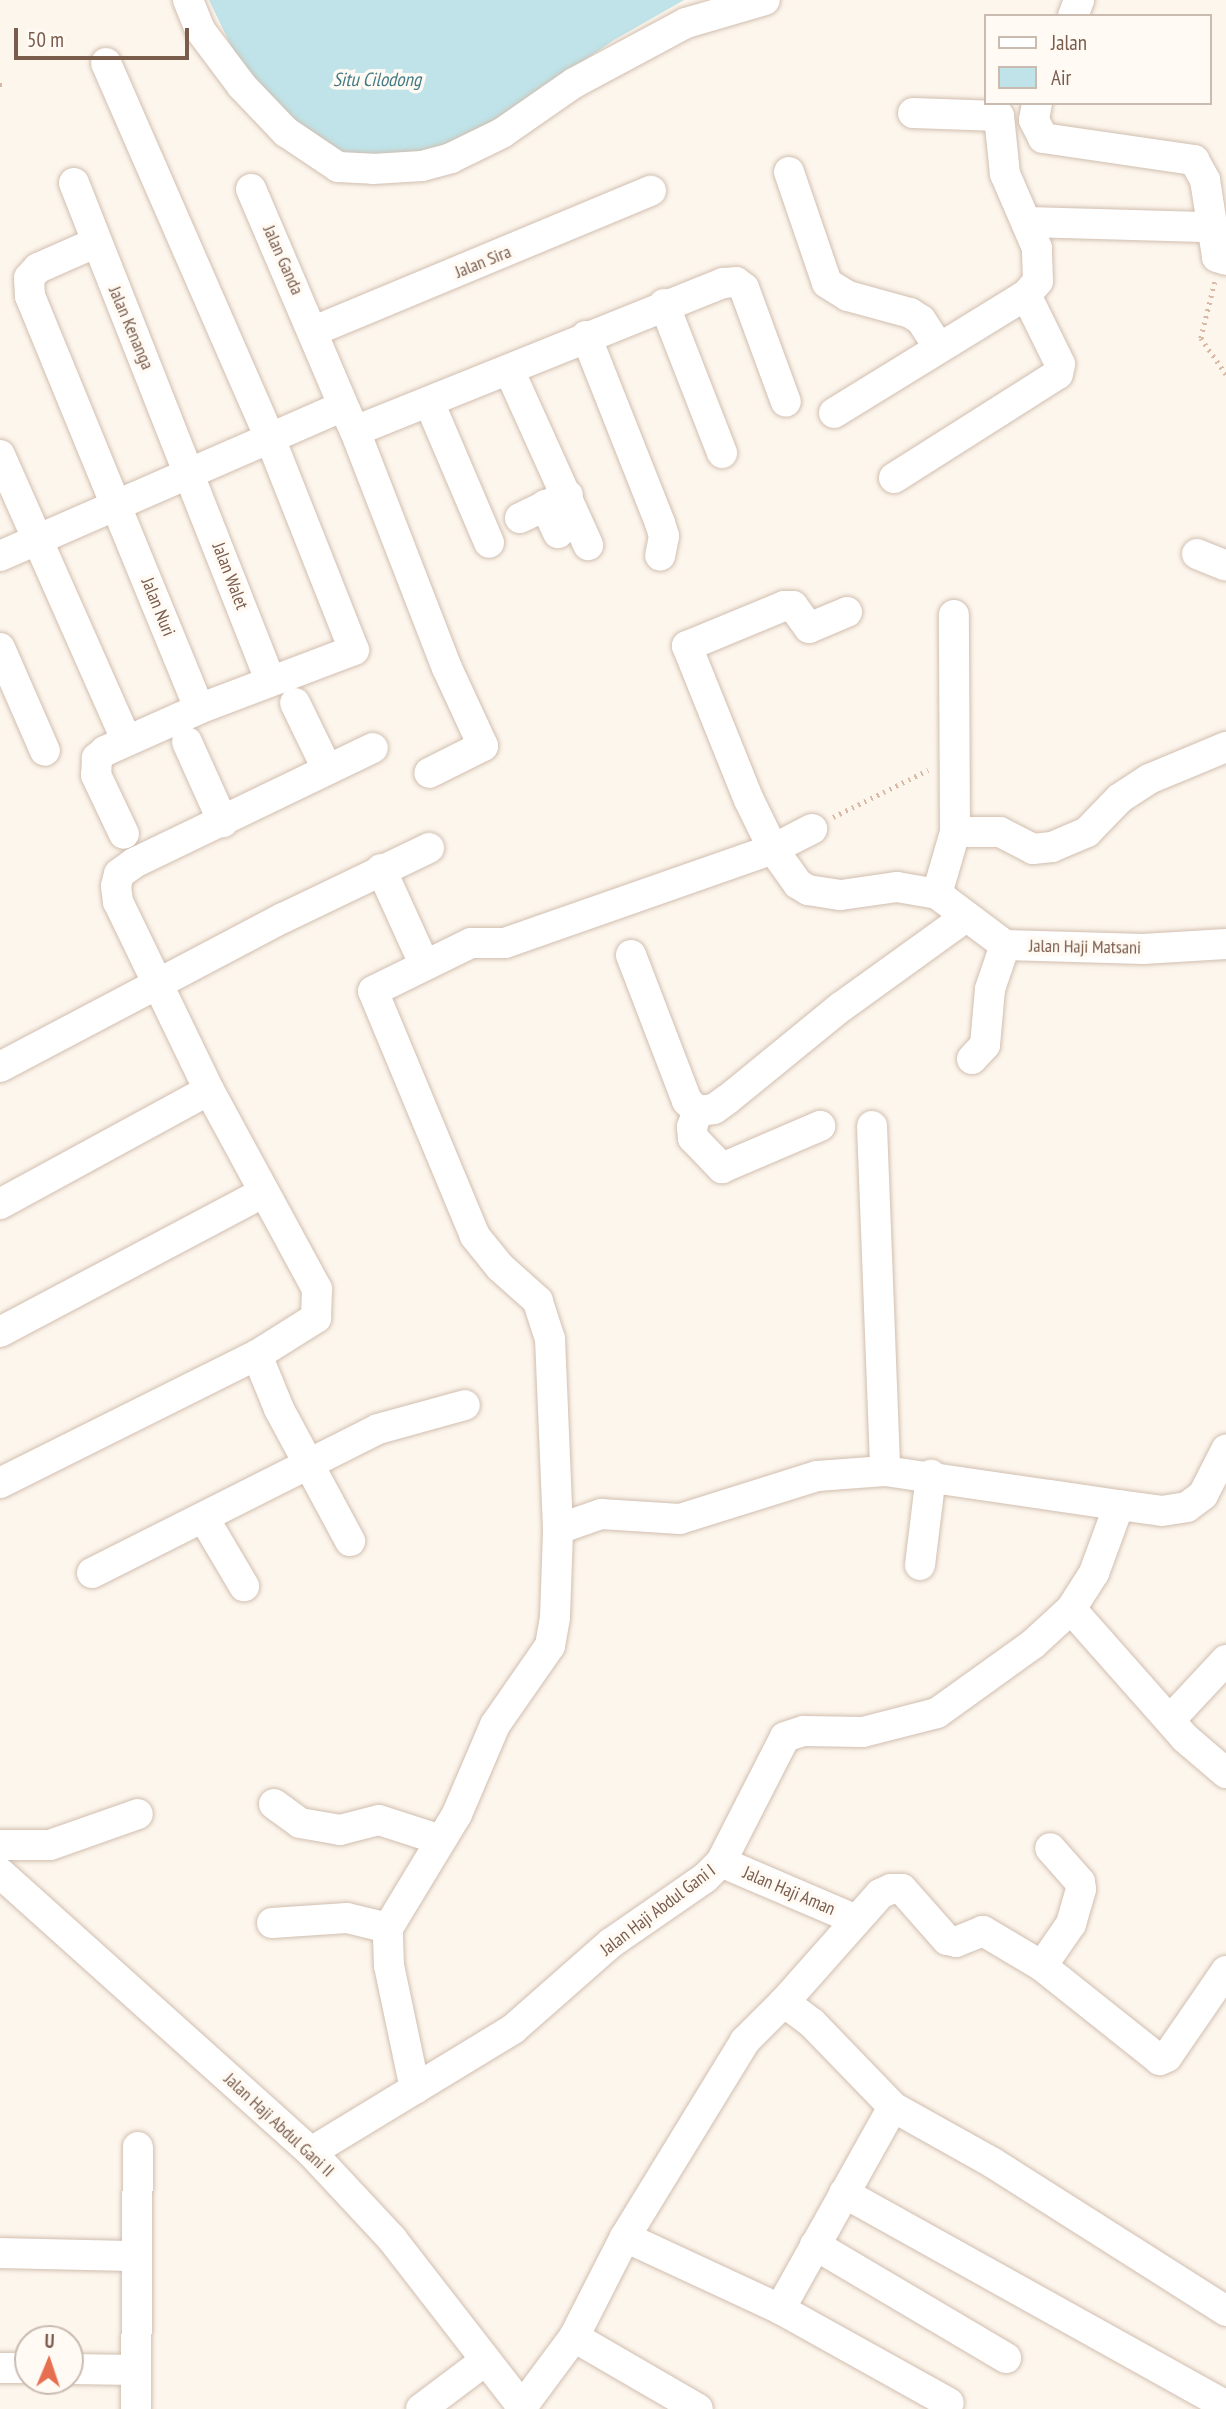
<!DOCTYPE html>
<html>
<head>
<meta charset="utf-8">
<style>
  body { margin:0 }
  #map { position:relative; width:1226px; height:2409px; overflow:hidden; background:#fdf6ec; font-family:"PT Sans Narrow",sans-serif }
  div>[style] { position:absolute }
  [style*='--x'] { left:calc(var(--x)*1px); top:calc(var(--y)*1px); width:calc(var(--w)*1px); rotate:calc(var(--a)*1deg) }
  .water>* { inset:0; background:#bfe3e8 }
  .path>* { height:4.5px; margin-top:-2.25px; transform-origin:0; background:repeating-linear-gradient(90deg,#d9b8a5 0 2px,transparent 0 7px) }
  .roads { filter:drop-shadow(0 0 2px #d1beb0) drop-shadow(0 0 2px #d1beb0) }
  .minor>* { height:30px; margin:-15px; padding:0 15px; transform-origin:15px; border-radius:15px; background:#fff }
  span { translate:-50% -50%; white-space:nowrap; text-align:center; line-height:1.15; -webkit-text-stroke:7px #fffaf3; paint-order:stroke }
  .street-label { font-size:18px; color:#7a5c4d }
  .water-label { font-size:19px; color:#437c86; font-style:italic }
  .legend { position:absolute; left:984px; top:14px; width:228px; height:91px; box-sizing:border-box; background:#fffaf3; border:2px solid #cabbb1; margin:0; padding:9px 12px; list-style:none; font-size:21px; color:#7a5c4d }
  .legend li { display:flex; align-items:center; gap:14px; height:35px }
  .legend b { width:35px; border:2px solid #cabbb1 }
  .north { position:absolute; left:14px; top:2325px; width:70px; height:70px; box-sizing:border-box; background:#fffaf3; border:2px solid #cabbb1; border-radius:50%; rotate:2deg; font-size:19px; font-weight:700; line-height:28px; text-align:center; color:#7a5c4d }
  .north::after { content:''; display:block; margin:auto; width:24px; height:32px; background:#e76f51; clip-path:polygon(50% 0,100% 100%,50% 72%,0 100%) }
  .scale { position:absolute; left:14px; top:28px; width:175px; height:32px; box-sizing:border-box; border:4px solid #7a5c4d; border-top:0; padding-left:9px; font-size:21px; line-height:24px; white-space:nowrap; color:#7a5c4d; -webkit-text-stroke:5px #fffaf3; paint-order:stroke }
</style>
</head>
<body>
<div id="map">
  <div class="water">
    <i style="clip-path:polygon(209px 0,684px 0,614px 40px,496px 121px,440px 150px,337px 160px,270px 107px,234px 52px)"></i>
  </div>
  <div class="path">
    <i style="--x:0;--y:85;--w:7;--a:0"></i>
    <i style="--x:1215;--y:282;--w:58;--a:104"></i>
    <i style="--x:1201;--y:338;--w:44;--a:55.2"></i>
    <i style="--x:833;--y:817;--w:106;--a:-26.3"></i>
  </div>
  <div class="roads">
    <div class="minor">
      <i style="--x:188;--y:0;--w:32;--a:68"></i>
      <i style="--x:200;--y:30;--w:70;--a:53.1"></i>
      <i style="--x:242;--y:86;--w:64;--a:46.3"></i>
      <i style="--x:286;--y:132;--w:63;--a:33.9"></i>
      <i style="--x:338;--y:167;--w:35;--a:3"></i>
      <i style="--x:373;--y:169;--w:49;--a:-3.5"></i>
      <i style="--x:422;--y:166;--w:30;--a:-15"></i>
      <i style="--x:451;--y:158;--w:57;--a:-26.1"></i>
      <i style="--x:502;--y:133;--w:88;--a:-34.8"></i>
      <i style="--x:574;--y:83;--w:127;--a:-28.2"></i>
      <i style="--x:686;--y:23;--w:82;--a:-16.2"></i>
      <i style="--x:1073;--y:16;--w:17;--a:-69"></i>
      <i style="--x:106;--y:63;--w:409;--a:66.4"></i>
      <i style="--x:270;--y:438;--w:228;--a:68.4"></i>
      <i style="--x:354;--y:650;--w:166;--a:159.2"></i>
      <i style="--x:199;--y:709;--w:103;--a:155.9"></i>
      <i style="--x:105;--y:751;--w:11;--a:139"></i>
      <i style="--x:97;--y:758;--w:17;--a:93"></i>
      <i style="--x:96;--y:775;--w:65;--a:64.6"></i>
      <i style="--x:1037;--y:103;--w:17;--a:100"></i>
      <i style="--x:1034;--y:120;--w:20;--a:63"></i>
      <i style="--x:1043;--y:138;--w:153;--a:8.3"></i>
      <i style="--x:1194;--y:160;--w:23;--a:61"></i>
      <i style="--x:1205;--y:180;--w:78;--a:81.1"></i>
      <i style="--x:1217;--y:257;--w:9;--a:18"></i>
      <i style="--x:789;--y:172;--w:117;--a:71.1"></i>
      <i style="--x:827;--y:283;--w:25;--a:32"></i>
      <i style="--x:848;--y:296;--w:64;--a:15.3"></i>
      <i style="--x:910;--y:313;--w:13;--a:32"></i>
      <i style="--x:921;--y:320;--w:31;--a:57"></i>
      <i style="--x:74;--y:183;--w:534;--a:68.48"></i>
      <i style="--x:251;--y:189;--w:242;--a:66.9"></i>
      <i style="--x:1028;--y:222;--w:184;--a:1.6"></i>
      <i style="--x:95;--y:243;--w:62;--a:156.3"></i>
      <i style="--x:38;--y:268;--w:13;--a:132"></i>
      <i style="--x:29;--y:278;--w:18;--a:87"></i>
      <i style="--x:30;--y:296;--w:446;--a:67.7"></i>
      <i style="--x:664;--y:304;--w:160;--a:68.7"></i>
      <i style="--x:314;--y:331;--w:365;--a:-22.6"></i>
      <i style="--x:586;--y:336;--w:201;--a:68.4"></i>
      <i style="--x:660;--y:523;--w:14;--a:73"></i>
      <i style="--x:664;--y:536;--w:20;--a:101"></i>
      <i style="--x:510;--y:372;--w:190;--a:65.7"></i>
      <i style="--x:429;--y:402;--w:153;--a:66.9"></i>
      <i style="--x:834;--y:413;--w:225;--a:-31.6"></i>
      <i style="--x:1026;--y:295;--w:18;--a:-49"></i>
      <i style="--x:1038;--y:281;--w:33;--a:-92"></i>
      <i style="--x:1037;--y:248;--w:81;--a:-113.4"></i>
      <i style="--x:1005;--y:174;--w:58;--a:-95.9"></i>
      <i style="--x:999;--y:116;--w:86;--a:-178"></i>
      <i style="--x:355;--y:431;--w:254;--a:68.8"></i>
      <i style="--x:447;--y:668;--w:86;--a:65.2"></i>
      <i style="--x:483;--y:746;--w:60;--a:153.4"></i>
      <i style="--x:0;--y:455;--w:312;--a:66.1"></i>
      <i style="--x:894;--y:478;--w:194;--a:-32.4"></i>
      <i style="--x:1058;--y:374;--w:10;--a:-79"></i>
      <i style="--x:1060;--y:364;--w:77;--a:-116.2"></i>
      <i style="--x:545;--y:505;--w:31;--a:65"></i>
      <i style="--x:520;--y:518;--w:53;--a:-25.6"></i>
      <i style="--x:1197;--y:554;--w:31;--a:22"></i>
      <i style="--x:0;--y:556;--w:368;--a:-23.6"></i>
      <i style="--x:337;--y:409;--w:9;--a:18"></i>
      <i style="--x:346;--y:412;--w:21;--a:65"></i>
      <i style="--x:355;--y:431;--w:397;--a:-21.9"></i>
      <i style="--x:723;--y:283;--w:13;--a:-4"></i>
      <i style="--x:736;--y:282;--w:10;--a:37"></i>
      <i style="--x:744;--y:288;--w:121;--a:69.8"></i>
      <i style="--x:847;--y:612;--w:41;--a:157.2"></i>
      <i style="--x:809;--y:628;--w:27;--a:-126"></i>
      <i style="--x:793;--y:606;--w:9;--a:180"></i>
      <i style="--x:784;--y:606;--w:105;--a:157.6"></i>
      <i style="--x:687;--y:646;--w:166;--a:68.1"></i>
      <i style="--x:749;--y:800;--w:55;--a:63.9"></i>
      <i style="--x:773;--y:849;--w:43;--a:54.5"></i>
      <i style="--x:798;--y:884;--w:12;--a:31"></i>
      <i style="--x:808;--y:890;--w:33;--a:9"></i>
      <i style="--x:841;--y:895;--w:57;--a:-8.1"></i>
      <i style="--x:897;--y:887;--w:41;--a:9.9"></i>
      <i style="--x:937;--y:894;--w:85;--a:36.9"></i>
      <i style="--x:1005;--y:945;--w:138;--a:1.7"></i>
      <i style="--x:1143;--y:949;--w:83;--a:-3.4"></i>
      <i style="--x:0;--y:648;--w:112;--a:66.4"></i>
      <i style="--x:295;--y:703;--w:73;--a:64.1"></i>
      <i style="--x:187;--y:742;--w:88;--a:65.8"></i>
      <i style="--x:955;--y:832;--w:45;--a:0"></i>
      <i style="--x:1000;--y:832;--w:37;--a:27"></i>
      <i style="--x:1033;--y:849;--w:19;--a:-6"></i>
      <i style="--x:1052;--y:847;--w:38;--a:-23"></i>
      <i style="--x:1087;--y:832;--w:47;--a:-45.9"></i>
      <i style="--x:1120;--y:798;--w:35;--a:-33"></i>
      <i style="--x:1149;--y:779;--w:83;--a:-22.6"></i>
      <i style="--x:381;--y:869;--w:104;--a:65.6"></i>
      <i style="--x:937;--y:894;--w:65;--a:-73.8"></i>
      <i style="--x:955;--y:832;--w:217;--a:-90.3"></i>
      <i style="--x:631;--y:955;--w:156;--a:69"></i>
      <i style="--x:687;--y:1101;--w:15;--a:42"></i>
      <i style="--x:698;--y:1111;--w:16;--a:-7"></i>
      <i style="--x:714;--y:1109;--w:17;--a:-36"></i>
      <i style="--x:728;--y:1099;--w:146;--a:-39.2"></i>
      <i style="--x:841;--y:1007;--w:154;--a:-35.8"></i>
      <i style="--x:972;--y:1059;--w:19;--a:-47"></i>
      <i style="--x:985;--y:1045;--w:56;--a:-84.9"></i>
      <i style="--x:990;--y:989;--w:46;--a:-71.2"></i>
      <i style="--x:0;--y:1067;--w:320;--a:-27.8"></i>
      <i style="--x:283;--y:918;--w:162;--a:-25.6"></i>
      <i style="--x:698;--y:1111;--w:17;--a:111"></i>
      <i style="--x:692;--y:1127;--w:11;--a:85"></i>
      <i style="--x:693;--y:1138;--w:42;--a:46"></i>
      <i style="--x:722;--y:1168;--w:107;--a:-23.2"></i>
      <i style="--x:872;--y:1126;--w:345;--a:87.8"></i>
      <i style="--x:0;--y:1204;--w:238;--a:-28.6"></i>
      <i style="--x:0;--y:1332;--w:297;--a:-27.9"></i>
      <i style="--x:257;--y:1355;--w:58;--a:67.8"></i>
      <i style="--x:279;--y:1409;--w:150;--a:61.7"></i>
      <i style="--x:0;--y:1483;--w:287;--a:-26.5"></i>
      <i style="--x:257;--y:1355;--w:70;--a:-32.1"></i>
      <i style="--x:316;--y:1318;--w:29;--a:-88"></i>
      <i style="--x:317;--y:1289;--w:226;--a:-118.5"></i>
      <i style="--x:209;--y:1090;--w:209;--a:-115.8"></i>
      <i style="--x:118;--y:902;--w:16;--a:-97"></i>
      <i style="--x:116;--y:886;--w:12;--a:-76"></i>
      <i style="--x:119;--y:874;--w:19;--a:-36"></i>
      <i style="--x:134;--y:863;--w:265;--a:-25.7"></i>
      <i style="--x:205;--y:1520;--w:77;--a:59.4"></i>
      <i style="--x:558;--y:1529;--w:46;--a:-19.2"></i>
      <i style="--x:601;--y:1514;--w:79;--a:3.6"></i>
      <i style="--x:680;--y:1519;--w:144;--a:-17.4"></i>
      <i style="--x:817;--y:1476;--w:68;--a:-4.2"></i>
      <i style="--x:885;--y:1471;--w:236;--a:8.3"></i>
      <i style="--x:920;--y:1565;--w:91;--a:-83"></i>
      <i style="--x:92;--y:1573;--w:320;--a:-26.7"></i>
      <i style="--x:378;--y:1429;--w:90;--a:-15.4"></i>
      <i style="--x:1071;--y:1609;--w:172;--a:48.5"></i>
      <i style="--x:1185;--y:1738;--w:54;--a:40.5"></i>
      <i style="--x:1170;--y:1720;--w:82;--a:-47"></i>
      <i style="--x:274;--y:1804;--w:32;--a:36"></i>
      <i style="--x:300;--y:1823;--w:41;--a:9.9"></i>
      <i style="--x:340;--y:1830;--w:40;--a:-14.4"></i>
      <i style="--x:379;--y:1820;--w:65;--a:17.9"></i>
      <i style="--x:0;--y:1845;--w:50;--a:0"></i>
      <i style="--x:50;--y:1845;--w:93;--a:-19.4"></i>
      <i style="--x:721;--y:1862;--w:147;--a:23.2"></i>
      <i style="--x:0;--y:1873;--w:418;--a:41.9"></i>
      <i style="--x:311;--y:2152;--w:119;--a:47"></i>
      <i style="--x:392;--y:2239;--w:215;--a:52.2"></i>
      <i style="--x:272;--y:1923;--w:75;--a:-3.8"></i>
      <i style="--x:347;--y:1918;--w:42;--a:13.7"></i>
      <i style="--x:1042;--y:1966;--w:51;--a:-55.4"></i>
      <i style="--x:1071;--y:1924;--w:36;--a:-74"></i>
      <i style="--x:1081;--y:1889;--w:7;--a:-98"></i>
      <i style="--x:1080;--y:1882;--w:45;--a:-131.4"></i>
      <i style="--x:1226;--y:1971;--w:104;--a:124.5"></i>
      <i style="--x:1167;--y:2057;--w:8;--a:157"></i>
      <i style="--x:1160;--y:2060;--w:151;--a:-141.5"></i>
      <i style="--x:1042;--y:1966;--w:69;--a:-149.3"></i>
      <i style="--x:983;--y:1931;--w:29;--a:158"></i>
      <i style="--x:956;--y:1942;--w:9;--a:-167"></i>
      <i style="--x:947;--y:1940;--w:68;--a:-131.4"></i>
      <i style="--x:902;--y:1889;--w:11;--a:180"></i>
      <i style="--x:891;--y:1889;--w:12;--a:156"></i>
      <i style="--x:880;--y:1894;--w:144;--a:131.6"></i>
      <i style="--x:784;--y:2002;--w:35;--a:37"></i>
      <i style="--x:812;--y:2023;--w:117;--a:46"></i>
      <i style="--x:893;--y:2107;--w:115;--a:29.2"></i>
      <i style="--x:993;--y:2163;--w:276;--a:32.4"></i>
      <i style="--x:415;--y:2089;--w:126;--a:-101.9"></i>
      <i style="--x:389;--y:1966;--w:38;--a:-92"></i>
      <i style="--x:388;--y:1928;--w:133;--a:-58.8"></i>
      <i style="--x:457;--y:1814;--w:97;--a:-66.9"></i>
      <i style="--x:495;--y:1725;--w:96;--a:-55.2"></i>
      <i style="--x:550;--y:1646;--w:29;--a:-80"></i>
      <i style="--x:555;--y:1617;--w:88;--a:-88"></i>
      <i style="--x:558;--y:1529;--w:190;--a:-92.4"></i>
      <i style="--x:550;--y:1339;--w:40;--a:-108"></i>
      <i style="--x:538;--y:1301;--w:51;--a:-138.2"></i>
      <i style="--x:500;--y:1267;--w:40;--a:-129"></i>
      <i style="--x:475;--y:1236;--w:265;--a:-112.6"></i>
      <i style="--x:373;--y:991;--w:109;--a:-26.1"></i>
      <i style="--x:471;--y:943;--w:34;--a:0"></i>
      <i style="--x:505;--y:943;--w:284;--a:-19.3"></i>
      <i style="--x:773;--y:849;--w:44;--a:-27.1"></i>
      <i style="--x:311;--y:2152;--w:237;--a:-31.3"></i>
      <i style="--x:513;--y:2029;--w:130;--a:-41.3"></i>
      <i style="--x:611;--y:1943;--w:114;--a:-34.7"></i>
      <i style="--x:705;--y:1878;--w:23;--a:-45"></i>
      <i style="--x:721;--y:1862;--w:140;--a:-62.9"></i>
      <i style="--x:785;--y:1737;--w:20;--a:-18"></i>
      <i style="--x:804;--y:1731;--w:59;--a:1"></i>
      <i style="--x:863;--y:1732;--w:76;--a:-14.4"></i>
      <i style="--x:937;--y:1713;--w:118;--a:-35.7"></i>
      <i style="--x:1033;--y:1644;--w:52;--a:-42.6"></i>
      <i style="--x:1071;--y:1609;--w:43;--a:-57.4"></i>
      <i style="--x:1094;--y:1573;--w:72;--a:-69.8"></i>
      <i style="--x:1119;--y:1505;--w:43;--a:7.9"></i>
      <i style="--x:1162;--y:1511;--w:25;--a:-9"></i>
      <i style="--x:1187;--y:1507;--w:20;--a:-37"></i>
      <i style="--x:1203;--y:1495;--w:51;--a:-62.9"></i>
      <i style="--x:844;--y:2193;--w:437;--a:29.1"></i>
      <i style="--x:625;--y:2237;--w:230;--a:-58.5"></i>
      <i style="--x:745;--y:2041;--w:55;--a:-45"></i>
      <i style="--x:815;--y:2245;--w:222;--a:30.6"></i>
      <i style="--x:0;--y:2253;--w:137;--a:1.3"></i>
      <i style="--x:780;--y:2309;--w:231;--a:-60.8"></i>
      <i style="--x:574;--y:2337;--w:143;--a:30.1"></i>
      <i style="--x:0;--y:2368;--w:28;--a:0"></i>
      <i style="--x:70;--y:2369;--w:66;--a:0.9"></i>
      <i style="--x:522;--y:2407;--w:87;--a:-53.4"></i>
      <i style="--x:574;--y:2337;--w:112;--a:-63"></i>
      <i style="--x:625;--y:2237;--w:171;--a:24.9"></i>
      <i style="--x:780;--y:2309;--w:193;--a:29.1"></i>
      <i style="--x:136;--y:2409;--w:262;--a:-89.6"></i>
      <i style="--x:421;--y:2409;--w:81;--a:-37"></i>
    </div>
  </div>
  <div class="street-label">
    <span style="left:283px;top:260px;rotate:66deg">Jalan Ganda</span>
    <span style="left:483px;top:262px;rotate:-22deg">Jalan Sira</span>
    <span style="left:131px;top:328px;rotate:67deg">Jalan Kenanga</span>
    <span style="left:230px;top:576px;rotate:69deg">Jalan Walet</span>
    <span style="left:158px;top:607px;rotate:68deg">Jalan Nuri</span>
    <span style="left:1085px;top:947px;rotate:1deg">Jalan Haji Matsani</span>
    <span style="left:789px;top:1891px;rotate:23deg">Jalan Haji Aman</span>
    <span style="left:658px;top:1910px;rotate:-37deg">Jalan Haji Abdul Gani I</span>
    <span style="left:279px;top:2125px;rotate:43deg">Jalan Haji Abdul Gani II</span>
  </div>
  <div class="water-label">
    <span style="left:377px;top:80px">Situ Cilodong</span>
  </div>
  <ul class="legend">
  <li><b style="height:9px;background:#fff"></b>Jalan</li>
  <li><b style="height:19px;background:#bfe3e8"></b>Air</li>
  </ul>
  <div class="north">U</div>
  <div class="scale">50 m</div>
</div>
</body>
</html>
